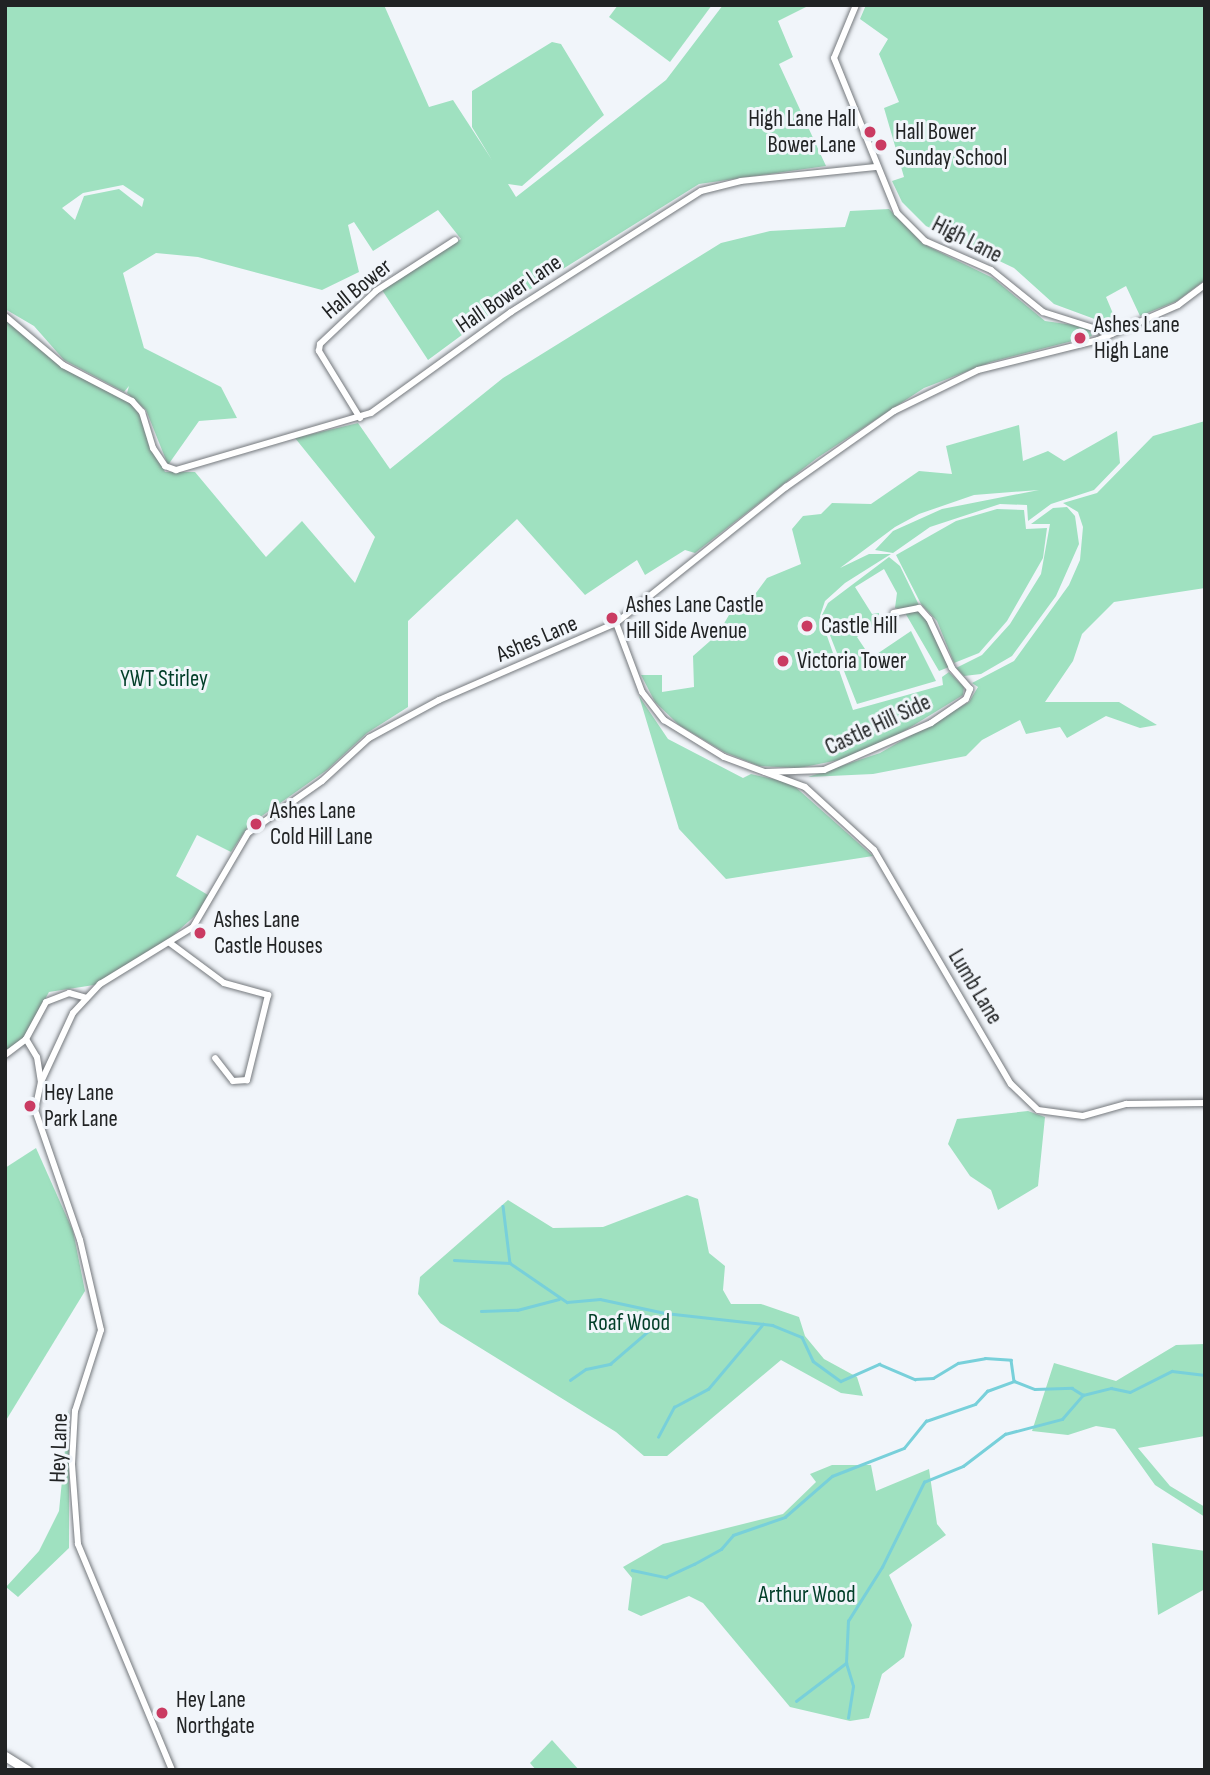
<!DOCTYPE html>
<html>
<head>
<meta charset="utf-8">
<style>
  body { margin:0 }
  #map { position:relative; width:1210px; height:1775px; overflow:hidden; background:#f1f5fa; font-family:"Sofia Sans Condensed",sans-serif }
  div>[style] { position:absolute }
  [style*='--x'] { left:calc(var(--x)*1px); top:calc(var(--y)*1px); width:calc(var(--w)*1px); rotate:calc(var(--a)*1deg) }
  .green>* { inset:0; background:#9fe1c0 }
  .stream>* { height:2.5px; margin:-1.25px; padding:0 1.25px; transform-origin:1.25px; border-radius:1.25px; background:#78d0da }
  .roads { filter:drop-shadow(0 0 2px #75797d) drop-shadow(0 0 2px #75797d) }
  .street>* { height:6px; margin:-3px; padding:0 3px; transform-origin:3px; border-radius:3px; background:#fff }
  .secondary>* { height:9px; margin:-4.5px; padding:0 4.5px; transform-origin:4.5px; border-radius:4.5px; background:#fff }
  .dots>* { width:19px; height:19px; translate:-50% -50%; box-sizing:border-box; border:4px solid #f1f5fa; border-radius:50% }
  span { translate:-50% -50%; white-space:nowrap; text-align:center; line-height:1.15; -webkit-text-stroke:6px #f1f5fa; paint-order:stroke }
  .poi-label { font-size:23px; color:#212324 }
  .right { translate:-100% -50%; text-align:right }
  .left { translate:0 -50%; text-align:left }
  .street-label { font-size:23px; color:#212324 }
  .park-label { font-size:23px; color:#013e28 }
  .frame { position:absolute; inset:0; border:7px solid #212324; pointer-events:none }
</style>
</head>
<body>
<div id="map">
  <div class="green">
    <i style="clip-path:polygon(evenodd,5px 5px,384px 5px,429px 107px,453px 100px,492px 160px,472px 127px,472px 91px,552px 42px,561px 44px,604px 115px,522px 186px,508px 184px,516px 197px,666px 80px,723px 5px,810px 5px,778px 21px,793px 57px,779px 64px,826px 166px,699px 184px,489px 315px,428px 360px,382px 290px,461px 239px,438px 210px,373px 251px,354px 222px,348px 225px,359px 272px,322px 290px,198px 257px,156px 253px,123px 273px,144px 348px,221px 387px,237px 418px,199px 421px,168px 465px,146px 410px,127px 393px,129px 386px,124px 392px,64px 360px,34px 326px,5px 309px,5px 5px,123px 185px,144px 199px,142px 207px,119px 189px,84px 196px,75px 220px,62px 208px,83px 193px,123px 185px)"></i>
    <i style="clip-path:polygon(618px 5px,712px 5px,670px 62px,609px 17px)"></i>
    <i style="clip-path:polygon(866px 5px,1205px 5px,1205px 280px,1177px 301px,1140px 316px,1126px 286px,1106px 297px,1117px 323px,1108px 324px,1054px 304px,1014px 268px,926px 226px,902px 202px,892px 181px,904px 177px,884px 108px,899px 102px,879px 54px,888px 39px,860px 19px)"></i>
    <i style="clip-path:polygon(889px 209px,923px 244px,993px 278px,1045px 321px,1088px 327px,1092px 336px,991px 362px,924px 388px,817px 458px,695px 553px,685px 550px,645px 575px,637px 560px,585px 595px,517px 519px,408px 621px,408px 707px,367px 733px,327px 770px,249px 825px,231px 852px,197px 835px,176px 876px,208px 895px,198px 913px,169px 939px,94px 985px,49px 992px,23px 1039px,5px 1052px,5px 319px,62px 367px,125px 398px,138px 412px,165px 472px,195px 472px,266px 557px,302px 521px,355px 583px,375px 537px,295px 438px,358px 423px,390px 469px,503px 378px,721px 243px,770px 231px,845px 227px,850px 211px)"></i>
    <i style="clip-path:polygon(1205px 421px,1205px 588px,1114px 602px,1082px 634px,1073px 661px,1045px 702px,1119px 702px,1157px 725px,1140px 728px,1106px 716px,1067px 738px,1060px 727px,1026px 734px,1020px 720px,982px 740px,966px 756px,873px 774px,808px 777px,880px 753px,969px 702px,978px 687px,972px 683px,1014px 661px,1069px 585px,1080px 560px,1083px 527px,1078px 512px,1063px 503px,1097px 493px,1153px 436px)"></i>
    <i style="clip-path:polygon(1019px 425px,1023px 461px,1048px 451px,1064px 461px,1117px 431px,1120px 463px,1094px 490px,1051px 504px,1028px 521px,1027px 505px,1000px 504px,930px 527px,893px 553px,875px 550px,893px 531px,942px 509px,1039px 490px,974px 495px,919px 514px,895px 527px,840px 568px,869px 554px,891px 554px,845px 583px,825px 601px,820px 616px,853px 710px,943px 685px,942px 677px,949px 672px,964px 687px,963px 695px,883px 744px,844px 759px,799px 768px,759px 766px,724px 752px,679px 725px,655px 702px,641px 675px,662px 675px,662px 692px,694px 687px,693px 656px,718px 634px,737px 601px,753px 597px,767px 578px,801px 564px,792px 529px,803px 516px,821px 514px,832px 503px,871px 504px,919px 471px,952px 474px,946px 446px)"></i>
    <i style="clip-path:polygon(1067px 507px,1075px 516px,1079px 544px,1056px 596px,1012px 656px,981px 674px,964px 676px,956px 668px,982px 655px,1010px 624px,1041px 574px,1050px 524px,1031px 524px,1053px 508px)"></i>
    <i style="clip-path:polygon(997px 509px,1024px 510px,1026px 529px,1047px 528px,1043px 558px,1007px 621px,979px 653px,954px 663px,937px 621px,921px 604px,896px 555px,956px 521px)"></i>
    <i style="clip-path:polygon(889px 557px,900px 566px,949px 667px,939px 671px,904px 611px,895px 608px,897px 593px,884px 569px,855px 587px,872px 614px,879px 613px,879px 622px,857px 637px,871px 658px,911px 631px,936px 681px,857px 704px,822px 615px,828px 603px)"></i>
    <i style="clip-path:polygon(639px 696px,668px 739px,743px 778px,751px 774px,791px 783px,873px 856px,726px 879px,679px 829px)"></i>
    <i style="clip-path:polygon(1028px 1111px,1045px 1117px,1038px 1186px,998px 1210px,991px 1190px,970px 1176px,948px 1144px,957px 1119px)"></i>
    <i style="clip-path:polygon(36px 1148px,73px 1231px,85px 1291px,5px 1422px,5px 1168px)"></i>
    <i style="clip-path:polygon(687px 1195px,698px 1199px,709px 1253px,725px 1266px,723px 1290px,731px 1304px,761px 1304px,799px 1317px,805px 1336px,824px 1359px,857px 1377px,863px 1396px,841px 1393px,781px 1360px,667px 1456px,644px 1456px,616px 1432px,440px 1323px,418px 1294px,420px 1277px,508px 1200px,553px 1228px,603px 1227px)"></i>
    <i style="clip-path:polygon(1205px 1344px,1205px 1436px,1138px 1448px,1170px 1486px,1205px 1507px,1205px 1517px,1155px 1485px,1115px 1429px,1096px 1426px,1068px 1435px,1032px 1431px,1054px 1363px,1116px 1381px,1176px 1345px)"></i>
    <i style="clip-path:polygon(69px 1409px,69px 1548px,18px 1597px,6px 1587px,39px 1551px,59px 1511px)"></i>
    <i style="clip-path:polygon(832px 1465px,871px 1465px,876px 1491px,929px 1469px,937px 1524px,946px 1535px,889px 1575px,912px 1625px,904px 1657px,882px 1674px,869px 1718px,850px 1721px,790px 1707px,703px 1603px,689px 1596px,641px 1616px,628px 1610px,632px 1578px,623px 1567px,663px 1544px,783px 1514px,816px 1482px,810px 1474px)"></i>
    <i style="clip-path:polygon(1152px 1543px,1205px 1551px,1205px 1589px,1158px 1615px)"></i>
    <i style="clip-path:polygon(552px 1740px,579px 1770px,536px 1770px,530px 1763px)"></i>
  </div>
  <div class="stream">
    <i style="--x:503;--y:1206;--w:57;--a:83"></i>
    <i style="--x:510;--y:1263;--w:69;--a:34.4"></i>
    <i style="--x:567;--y:1302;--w:33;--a:-5"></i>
    <i style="--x:600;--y:1299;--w:66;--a:12.2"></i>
    <i style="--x:665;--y:1313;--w:108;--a:6.4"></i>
    <i style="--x:772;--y:1325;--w:32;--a:22"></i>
    <i style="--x:802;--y:1337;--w:26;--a:65"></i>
    <i style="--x:813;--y:1361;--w:34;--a:36"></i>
    <i style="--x:841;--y:1381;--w:42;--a:-24.1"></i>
    <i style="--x:879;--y:1364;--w:39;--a:23"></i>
    <i style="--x:915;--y:1379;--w:18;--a:-3"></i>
    <i style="--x:933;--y:1378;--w:29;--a:-31"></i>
    <i style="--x:958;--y:1363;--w:27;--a:-10"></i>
    <i style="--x:985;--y:1358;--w:26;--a:4"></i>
    <i style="--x:1011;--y:1360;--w:21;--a:82"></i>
    <i style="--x:1014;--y:1381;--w:22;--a:21"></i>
    <i style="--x:1035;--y:1389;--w:37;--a:-2"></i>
    <i style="--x:1072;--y:1388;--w:13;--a:32"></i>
    <i style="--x:1083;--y:1395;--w:29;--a:-14"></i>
    <i style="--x:1111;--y:1388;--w:19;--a:12"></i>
    <i style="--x:1130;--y:1392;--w:47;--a:-26.6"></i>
    <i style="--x:1172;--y:1371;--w:33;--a:7"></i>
    <i style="--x:454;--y:1260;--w:56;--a:3.1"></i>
    <i style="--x:481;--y:1311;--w:36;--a:-2"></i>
    <i style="--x:517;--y:1310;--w:43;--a:-14.7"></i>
    <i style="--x:570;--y:1380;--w:19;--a:-35"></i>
    <i style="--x:586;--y:1369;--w:25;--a:-12"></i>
    <i style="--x:610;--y:1364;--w:75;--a:-40.7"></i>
    <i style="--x:658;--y:1437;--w:34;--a:-62"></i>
    <i style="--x:674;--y:1407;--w:38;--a:-28"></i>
    <i style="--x:708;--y:1389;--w:85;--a:-49.8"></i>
    <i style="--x:632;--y:1570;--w:35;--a:12"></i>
    <i style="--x:666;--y:1577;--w:31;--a:-25"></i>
    <i style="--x:694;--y:1564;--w:31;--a:-29"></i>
    <i style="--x:721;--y:1549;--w:18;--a:-49"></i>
    <i style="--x:733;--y:1535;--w:55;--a:-19.1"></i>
    <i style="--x:785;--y:1517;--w:62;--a:-41.1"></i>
    <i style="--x:832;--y:1476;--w:77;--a:-21.3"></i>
    <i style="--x:904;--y:1448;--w:35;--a:-51"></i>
    <i style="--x:926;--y:1421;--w:52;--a:-19.1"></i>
    <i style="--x:975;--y:1404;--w:18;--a:-47"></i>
    <i style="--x:987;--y:1391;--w:29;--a:-20"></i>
    <i style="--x:796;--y:1701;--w:63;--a:-37.2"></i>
    <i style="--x:848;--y:1718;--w:32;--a:-81"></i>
    <i style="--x:853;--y:1686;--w:24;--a:-107"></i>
    <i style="--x:846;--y:1663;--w:42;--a:-87.3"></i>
    <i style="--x:848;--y:1621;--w:64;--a:-57.8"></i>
    <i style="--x:882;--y:1567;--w:95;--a:-63.7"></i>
    <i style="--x:924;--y:1482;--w:42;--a:-22.3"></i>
    <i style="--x:963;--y:1466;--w:53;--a:-37.3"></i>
    <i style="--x:1005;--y:1434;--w:59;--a:-14.7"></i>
    <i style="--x:1062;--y:1419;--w:32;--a:-49"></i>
  </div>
  <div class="roads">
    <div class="street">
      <i style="--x:856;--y:5;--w:57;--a:112.5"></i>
      <i style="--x:834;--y:58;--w:167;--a:67.9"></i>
      <i style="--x:897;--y:213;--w:40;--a:45"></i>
      <i style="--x:925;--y:241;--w:72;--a:23.7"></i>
      <i style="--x:991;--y:270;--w:67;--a:38.9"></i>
      <i style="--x:1043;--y:312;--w:72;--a:17.7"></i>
      <i style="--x:5;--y:316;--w:76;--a:40.2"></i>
      <i style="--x:63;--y:365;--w:78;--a:27.6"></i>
      <i style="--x:132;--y:401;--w:15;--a:48"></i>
      <i style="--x:142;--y:412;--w:38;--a:73"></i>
      <i style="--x:153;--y:448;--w:22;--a:56"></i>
      <i style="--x:165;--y:466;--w:12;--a:20"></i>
      <i style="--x:176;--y:470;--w:203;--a:-16.3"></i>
      <i style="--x:371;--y:413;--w:173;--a:-35.8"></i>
      <i style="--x:511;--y:312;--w:225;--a:-32.5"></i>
      <i style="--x:701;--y:191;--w:41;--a:-14"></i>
      <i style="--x:741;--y:181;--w:137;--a:-5.9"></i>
      <i style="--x:360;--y:418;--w:79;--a:-121.5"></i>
      <i style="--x:319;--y:351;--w:7;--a:-82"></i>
      <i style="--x:320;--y:344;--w:77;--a:-43.4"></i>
      <i style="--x:376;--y:291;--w:94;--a:-32.8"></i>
      <i style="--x:616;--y:623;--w:74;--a:69.4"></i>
      <i style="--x:642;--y:692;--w:36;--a:52"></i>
      <i style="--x:664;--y:720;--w:70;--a:31.7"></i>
      <i style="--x:724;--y:757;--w:86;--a:20.3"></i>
      <i style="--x:805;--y:787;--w:93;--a:42.4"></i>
      <i style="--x:874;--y:850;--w:271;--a:59.7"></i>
      <i style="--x:1011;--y:1084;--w:37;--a:44"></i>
      <i style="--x:1038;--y:1110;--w:45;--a:7.6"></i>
      <i style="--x:1083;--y:1116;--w:45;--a:-15.6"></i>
      <i style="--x:1126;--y:1104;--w:79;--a:-0.7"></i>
      <i style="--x:765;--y:772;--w:59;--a:-1.9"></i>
      <i style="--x:824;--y:770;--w:117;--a:-23.7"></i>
      <i style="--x:931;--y:723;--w:42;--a:-34.4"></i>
      <i style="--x:966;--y:699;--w:11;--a:-68"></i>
      <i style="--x:970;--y:689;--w:28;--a:-131"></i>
      <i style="--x:952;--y:668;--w:54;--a:-115.1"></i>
      <i style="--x:929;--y:619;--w:15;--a:-132"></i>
      <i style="--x:919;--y:608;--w:26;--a:169"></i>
      <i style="--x:170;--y:943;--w:67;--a:36.5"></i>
      <i style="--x:224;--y:983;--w:46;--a:15.3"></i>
      <i style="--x:268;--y:995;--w:88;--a:103.9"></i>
      <i style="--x:247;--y:1080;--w:14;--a:176"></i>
      <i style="--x:233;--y:1081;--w:29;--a:-128"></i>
      <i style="--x:26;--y:1039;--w:21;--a:59"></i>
      <i style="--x:37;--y:1057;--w:25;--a:81"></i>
      <i style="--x:5;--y:1055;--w:26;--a:-37"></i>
      <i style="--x:26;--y:1039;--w:42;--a:-61.6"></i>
      <i style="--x:46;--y:1002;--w:25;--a:-21"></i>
      <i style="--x:69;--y:993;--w:18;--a:16"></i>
      <i style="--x:172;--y:1770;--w:245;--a:-112.6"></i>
      <i style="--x:78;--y:1544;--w:80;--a:-94.3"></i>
      <i style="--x:72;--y:1464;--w:53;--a:-86.8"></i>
      <i style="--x:75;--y:1411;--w:85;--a:-72.2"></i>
      <i style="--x:101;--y:1330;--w:92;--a:-103.1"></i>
      <i style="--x:80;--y:1240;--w:138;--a:-109.1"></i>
      <i style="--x:35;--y:1110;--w:29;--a:-78"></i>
      <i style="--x:41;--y:1082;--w:76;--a:-65.1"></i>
      <i style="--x:73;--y:1013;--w:40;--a:-47"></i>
      <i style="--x:100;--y:984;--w:109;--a:-31.5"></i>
      <i style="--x:193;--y:927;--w:109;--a:-59.7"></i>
      <i style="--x:248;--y:833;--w:90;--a:-35.1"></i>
      <i style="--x:322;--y:781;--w:64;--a:-42.5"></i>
      <i style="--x:369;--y:738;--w:80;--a:-28.5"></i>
      <i style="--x:439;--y:700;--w:193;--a:-23.5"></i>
      <i style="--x:616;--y:623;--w:218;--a:-38.7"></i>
      <i style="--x:786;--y:487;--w:132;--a:-35.1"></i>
      <i style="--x:894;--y:411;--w:93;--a:-26"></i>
      <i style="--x:978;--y:370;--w:124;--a:-14"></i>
      <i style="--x:1098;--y:340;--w:87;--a:-23.6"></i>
      <i style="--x:1178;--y:305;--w:34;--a:-37"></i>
    </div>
    <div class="secondary">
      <i style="--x:5;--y:1756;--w:26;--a:32"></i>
    </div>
  </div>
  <div class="dots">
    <i style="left:870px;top:132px;background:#ca3b62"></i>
    <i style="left:881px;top:145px;background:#ca3b62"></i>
    <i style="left:1080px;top:338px;background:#ca3b62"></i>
    <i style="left:612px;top:618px;background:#ca3b62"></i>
    <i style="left:807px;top:626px;background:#ca3b62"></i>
    <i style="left:783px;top:661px;background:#ca3b62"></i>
    <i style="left:256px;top:824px;background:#ca3b62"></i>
    <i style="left:200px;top:933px;background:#ca3b62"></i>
    <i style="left:30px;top:1106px;background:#ca3b62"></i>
    <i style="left:162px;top:1713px;background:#ca3b62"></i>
  </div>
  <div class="poi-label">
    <span class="right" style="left:856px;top:132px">High Lane Hall<br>Bower Lane</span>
    <span class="left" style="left:895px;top:145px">Hall Bower<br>Sunday School</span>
    <span class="left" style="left:1094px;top:338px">Ashes Lane<br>High Lane</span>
    <span class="left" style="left:626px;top:618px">Ashes Lane Castle<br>Hill Side Avenue</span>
    <span class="left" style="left:821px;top:626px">Castle Hill</span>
    <span class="left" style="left:797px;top:661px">Victoria Tower</span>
    <span class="left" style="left:270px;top:824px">Ashes Lane<br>Cold Hill Lane</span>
    <span class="left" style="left:214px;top:933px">Ashes Lane<br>Castle Houses</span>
    <span class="left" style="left:44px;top:1106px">Hey Lane<br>Park Lane</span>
    <span class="left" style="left:176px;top:1713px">Hey Lane<br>Northgate</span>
  </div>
  <div class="street-label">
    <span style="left:967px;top:240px;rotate:27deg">High Lane</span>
    <span style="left:357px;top:289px;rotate:-39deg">Hall Bower</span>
    <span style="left:509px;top:294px;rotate:-34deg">Hall Bower Lane</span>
    <span style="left:537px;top:639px;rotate:-23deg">Ashes Lane</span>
    <span style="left:878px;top:725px;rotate:-25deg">Castle Hill Side</span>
    <span style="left:975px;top:987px;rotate:59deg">Lumb Lane</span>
    <span style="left:59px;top:1448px;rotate:-88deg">Hey Lane</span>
  </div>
  <div class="park-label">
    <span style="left:164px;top:679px">YWT Stirley</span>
    <span style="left:629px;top:1323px">Roaf Wood</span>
    <span style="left:807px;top:1595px">Arthur Wood</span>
  </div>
  <div class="frame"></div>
</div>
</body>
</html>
